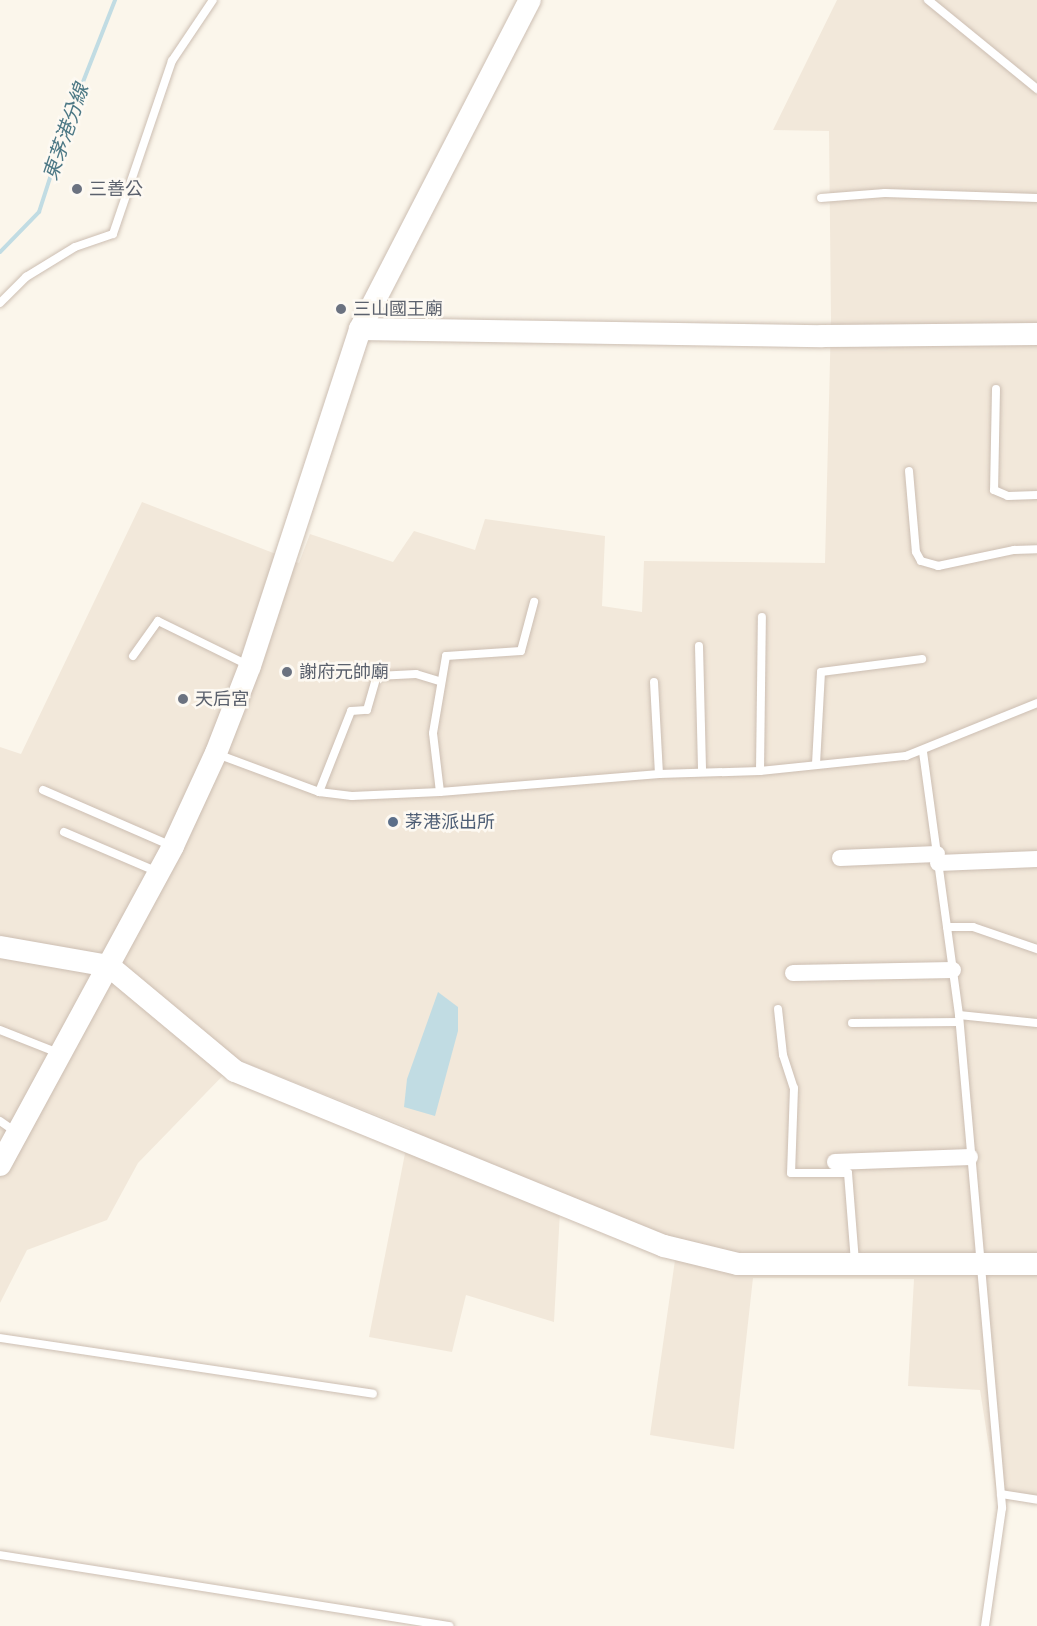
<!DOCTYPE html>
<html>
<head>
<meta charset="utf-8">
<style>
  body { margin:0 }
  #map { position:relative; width:1037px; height:1626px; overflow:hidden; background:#fbf6eb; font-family:"Fira Sans","Noto Sans TC",sans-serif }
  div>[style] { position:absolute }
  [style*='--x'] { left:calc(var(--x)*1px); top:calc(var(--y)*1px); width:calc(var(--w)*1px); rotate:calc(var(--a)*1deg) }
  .residential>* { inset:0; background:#f2e8da }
  .water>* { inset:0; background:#c1dce3 }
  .stream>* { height:4px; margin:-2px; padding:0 2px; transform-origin:2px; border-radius:2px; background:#c1dce3 }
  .roads { filter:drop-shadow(0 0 2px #ccbeb2) drop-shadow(0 0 2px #ccbeb2) }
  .lane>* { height:8px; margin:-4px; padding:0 4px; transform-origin:4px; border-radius:4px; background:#fff }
  .street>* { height:16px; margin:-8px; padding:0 8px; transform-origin:8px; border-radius:8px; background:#fff }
  .secondary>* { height:22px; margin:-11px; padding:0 11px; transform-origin:11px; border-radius:11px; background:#fff }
  .dots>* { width:16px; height:16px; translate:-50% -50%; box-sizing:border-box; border:3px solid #fdf9f2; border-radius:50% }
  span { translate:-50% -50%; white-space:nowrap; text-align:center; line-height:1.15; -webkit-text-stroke:5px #fdf9f2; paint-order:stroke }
  .worship-label { font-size:18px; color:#5b616d }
  .left { translate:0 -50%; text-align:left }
  .service-label { font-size:18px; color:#4e5e75 }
  .water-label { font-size:20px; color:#4c7885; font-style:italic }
</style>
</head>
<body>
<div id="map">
  <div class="residential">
    <i style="clip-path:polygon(837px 0,1037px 0,1037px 1498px,996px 1492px,980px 1390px,908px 1386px,914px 1279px,753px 1278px,734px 1449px,650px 1435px,677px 1246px,561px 1193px,554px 1322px,466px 1295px,452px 1352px,369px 1337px,410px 1128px,238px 1060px,138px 1163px,107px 1220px,27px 1250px,0 1303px,0 747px,21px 754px,142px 502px,299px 563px,310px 534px,393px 562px,414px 531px,475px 550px,485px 519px,605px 536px,602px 606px,642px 612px,644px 561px,825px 563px,831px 319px,829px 131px,773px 130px)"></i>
  </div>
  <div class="water">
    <i style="clip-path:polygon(438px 992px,458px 1007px,458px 1031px,435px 1116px,404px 1107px,407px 1079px)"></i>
  </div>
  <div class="stream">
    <i style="--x:0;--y:252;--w:56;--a:-45.7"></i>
    <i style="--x:39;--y:212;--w:107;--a:-72.1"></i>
    <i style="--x:72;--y:110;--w:118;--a:-68.6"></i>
  </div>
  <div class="roads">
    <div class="lane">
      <i style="--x:928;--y:0;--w:141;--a:39.2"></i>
      <i style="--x:821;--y:198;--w:64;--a:-4.5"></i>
      <i style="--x:885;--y:193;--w:152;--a:1.9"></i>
      <i style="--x:0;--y:303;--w:37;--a:-45"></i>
      <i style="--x:26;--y:277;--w:57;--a:-31.5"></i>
      <i style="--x:75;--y:247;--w:40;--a:-18.9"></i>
      <i style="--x:113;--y:234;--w:183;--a:-71.2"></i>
      <i style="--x:172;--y:61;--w:73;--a:-56.1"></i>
      <i style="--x:996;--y:389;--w:101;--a:91.1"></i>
      <i style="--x:994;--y:490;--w:15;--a:23"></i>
      <i style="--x:1008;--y:496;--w:29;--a:-2"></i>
      <i style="--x:909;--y:471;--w:81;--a:85.1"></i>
      <i style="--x:916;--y:552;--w:10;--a:61"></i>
      <i style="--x:921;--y:561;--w:18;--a:16"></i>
      <i style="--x:938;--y:566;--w:78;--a:-11.9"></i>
      <i style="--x:1014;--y:550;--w:23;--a:-2"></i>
      <i style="--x:699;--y:646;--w:126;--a:88.6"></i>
      <i style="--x:133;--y:656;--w:43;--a:-54.5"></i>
      <i style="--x:158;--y:621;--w:100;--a:26.1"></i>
      <i style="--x:654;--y:682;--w:92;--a:86.9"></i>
      <i style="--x:923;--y:752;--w:265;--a:82.2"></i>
      <i style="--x:959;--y:1015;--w:495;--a:85"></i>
      <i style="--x:1002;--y:1508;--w:119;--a:98.2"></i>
      <i style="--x:217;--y:754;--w:109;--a:20.4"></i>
      <i style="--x:319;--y:792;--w:33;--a:7"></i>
      <i style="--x:352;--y:796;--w:88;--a:-2.6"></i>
      <i style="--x:440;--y:792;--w:220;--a:-4.7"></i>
      <i style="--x:659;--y:774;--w:101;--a:-1.7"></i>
      <i style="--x:760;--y:771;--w:147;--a:-5.9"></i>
      <i style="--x:906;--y:756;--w:141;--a:-22"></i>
      <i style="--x:816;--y:764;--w:92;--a:-86.9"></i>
      <i style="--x:821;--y:672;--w:102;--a:-7.3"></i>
      <i style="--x:760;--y:771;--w:154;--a:-89.3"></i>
      <i style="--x:43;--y:790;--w:141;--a:23.5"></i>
      <i style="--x:319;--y:792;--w:87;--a:-68.4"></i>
      <i style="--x:351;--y:711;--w:16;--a:-4"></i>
      <i style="--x:367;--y:710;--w:35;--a:-74"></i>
      <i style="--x:377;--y:676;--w:39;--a:-3"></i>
      <i style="--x:416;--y:674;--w:24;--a:17"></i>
      <i style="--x:440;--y:792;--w:59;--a:-96.8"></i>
      <i style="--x:433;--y:733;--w:78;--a:-80.4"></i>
      <i style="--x:446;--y:656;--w:75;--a:-3.8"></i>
      <i style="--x:521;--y:651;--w:51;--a:-75.1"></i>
      <i style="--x:64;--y:832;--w:102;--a:23.1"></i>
      <i style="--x:947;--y:927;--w:26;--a:0"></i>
      <i style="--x:973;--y:927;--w:68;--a:19"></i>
      <i style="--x:778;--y:1009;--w:46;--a:83.8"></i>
      <i style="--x:783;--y:1055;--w:35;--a:72"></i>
      <i style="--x:794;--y:1088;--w:85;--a:92"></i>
      <i style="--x:791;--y:1173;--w:57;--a:0"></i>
      <i style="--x:848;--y:1173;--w:89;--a:85.5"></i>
      <i style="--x:959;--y:1015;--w:78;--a:5.9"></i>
      <i style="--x:852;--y:1023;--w:107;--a:-0.5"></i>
      <i style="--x:0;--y:1030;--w:62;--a:21.6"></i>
      <i style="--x:0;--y:1121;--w:21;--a:35"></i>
      <i style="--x:0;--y:1338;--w:377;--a:8.5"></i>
      <i style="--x:1001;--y:1494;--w:36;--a:9"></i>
      <i style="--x:0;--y:1555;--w:455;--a:9"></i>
    </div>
    <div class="street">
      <i style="--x:840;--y:858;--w:97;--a:-2.4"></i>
      <i style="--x:938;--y:863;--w:99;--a:-2.3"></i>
      <i style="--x:793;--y:973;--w:160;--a:-1.1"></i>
      <i style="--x:835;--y:1162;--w:135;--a:-2.1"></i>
    </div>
    <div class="secondary">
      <i style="--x:360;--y:329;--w:462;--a:0.9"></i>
      <i style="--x:822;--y:336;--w:215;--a:-0.5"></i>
      <i style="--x:0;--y:947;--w:111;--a:9.9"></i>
      <i style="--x:109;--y:966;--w:164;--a:39.8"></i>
      <i style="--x:235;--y:1071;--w:463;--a:22.2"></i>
      <i style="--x:664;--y:1246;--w:76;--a:13.7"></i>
      <i style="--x:738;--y:1264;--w:299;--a:0"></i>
      <i style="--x:0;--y:1165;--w:363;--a:-61.5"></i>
      <i style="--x:173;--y:846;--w:102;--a:-65.2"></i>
      <i style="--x:216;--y:753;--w:93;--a:-68.7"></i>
      <i style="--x:250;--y:666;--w:354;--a:-71.9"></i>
      <i style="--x:360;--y:329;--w:370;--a:-62.7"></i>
    </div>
  </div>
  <div class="dots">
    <i style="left:77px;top:189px;background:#6b7280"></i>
    <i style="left:341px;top:309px;background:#6b7280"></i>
    <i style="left:287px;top:672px;background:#6b7280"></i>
    <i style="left:183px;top:699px;background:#6b7280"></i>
    <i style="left:393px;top:822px;background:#5c6f8a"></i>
  </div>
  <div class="worship-label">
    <span class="left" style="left:89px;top:189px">三善公</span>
    <span class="left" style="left:353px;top:309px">三山國王廟</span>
    <span class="left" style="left:299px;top:672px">謝府元帥廟</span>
    <span class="left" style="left:195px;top:699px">天后宮</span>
  </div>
  <div class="service-label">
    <span class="left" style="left:405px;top:822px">茅港派出所</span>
  </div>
  <div class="water-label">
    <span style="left:66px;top:132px;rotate:-71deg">東茅港分線</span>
  </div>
</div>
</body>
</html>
